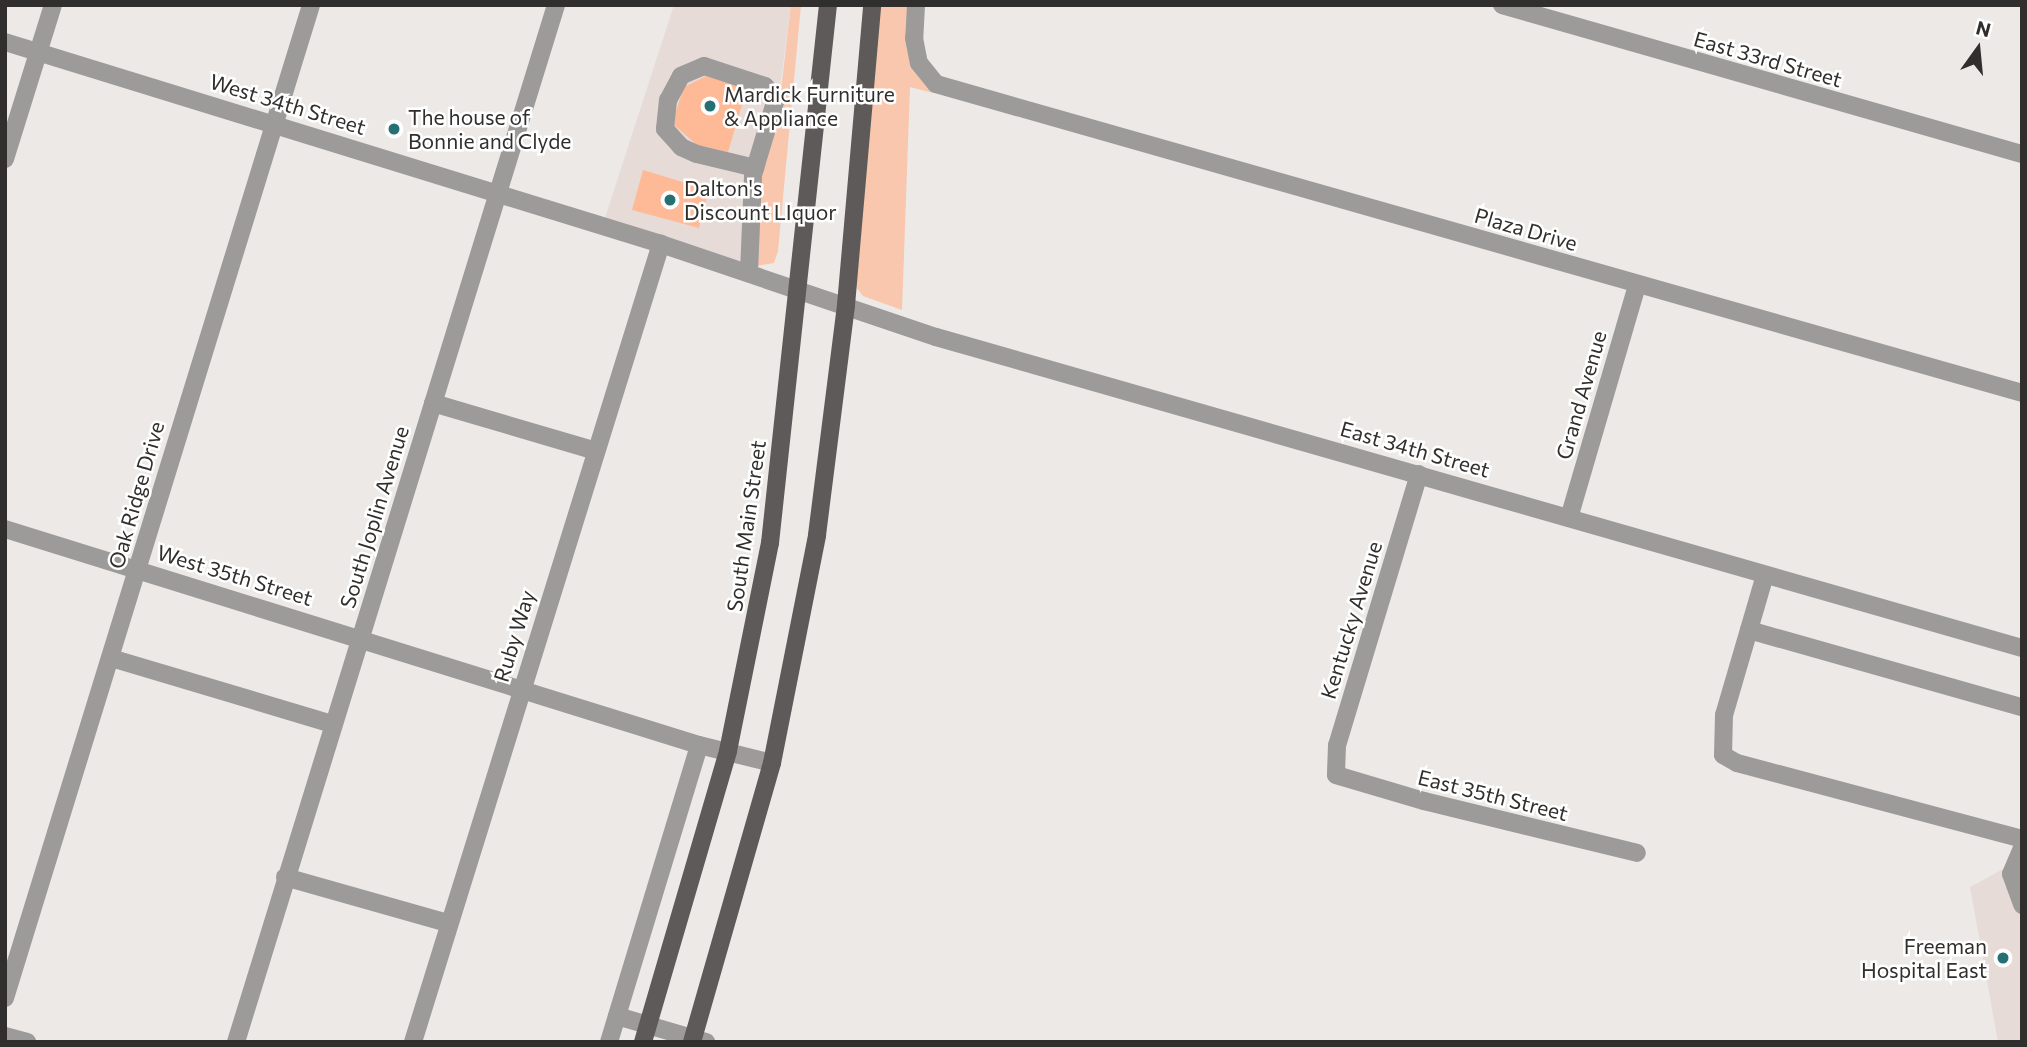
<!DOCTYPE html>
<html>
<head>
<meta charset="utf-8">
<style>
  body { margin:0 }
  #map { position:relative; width:2027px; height:1047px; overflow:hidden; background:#ece9e7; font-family:Commissioner,sans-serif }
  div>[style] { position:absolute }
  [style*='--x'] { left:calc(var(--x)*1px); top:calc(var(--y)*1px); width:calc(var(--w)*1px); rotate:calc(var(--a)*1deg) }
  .built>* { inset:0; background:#e6dbd6 }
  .green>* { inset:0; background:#f8c7ae }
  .building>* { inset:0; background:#feba97 }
  .minor>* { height:18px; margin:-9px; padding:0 9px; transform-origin:9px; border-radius:9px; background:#9c9b9a }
  .major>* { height:18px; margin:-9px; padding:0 9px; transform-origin:9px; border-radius:9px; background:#5d5a59 }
  .dots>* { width:19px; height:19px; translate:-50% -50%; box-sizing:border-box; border:4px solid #fff; border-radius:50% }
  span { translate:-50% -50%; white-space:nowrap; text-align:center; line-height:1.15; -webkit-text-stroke:5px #fff; paint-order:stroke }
  .street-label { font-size:21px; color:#302f2e }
  .poi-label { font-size:21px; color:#302f2e }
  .left { translate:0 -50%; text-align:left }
  .right { translate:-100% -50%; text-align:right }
  .frame { position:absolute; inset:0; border:7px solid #302f2e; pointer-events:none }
  .north { position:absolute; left:1943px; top:14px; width:70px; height:70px; -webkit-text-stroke:5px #fff; paint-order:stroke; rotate:15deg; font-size:19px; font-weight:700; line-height:28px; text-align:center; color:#302f2e }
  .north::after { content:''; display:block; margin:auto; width:24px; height:32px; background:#302f2e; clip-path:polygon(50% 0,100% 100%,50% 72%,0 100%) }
</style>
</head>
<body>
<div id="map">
  <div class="built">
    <i style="clip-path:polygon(674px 5px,791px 5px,756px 266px,605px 218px)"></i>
    <i style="clip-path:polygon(2022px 859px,2022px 1042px,1998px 1042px,1970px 887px)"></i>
  </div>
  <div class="green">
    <i style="clip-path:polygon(791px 5px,801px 5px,778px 251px,774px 263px,756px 266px,759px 172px,780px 98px)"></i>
    <i style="clip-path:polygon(879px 5px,909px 5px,909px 57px,933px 93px,910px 87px,902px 310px,863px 296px,855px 286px)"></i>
  </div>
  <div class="building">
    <i style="clip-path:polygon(706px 76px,747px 88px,728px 152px,697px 145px,672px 123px,684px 87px)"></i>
    <i style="clip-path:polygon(643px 170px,709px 190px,699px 228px,632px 210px)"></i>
  </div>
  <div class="minor">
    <i style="--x:916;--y:5;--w:33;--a:93"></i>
    <i style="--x:914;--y:38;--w:25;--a:79"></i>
    <i style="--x:919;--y:63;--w:27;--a:51"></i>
    <i style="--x:936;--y:84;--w:1129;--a:15.88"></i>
    <i style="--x:1502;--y:5;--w:541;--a:15.99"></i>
    <i style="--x:5;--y:42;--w:686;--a:17.12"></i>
    <i style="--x:661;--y:244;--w:290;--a:18.7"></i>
    <i style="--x:936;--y:337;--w:1130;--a:15.98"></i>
    <i style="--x:5;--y:159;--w:161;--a:-72.7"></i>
    <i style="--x:749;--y:272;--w:97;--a:-87.6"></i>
    <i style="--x:753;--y:175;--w:76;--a:-73.2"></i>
    <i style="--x:775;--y:102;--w:7;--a:-106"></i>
    <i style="--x:773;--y:95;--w:12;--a:-132"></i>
    <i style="--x:765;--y:86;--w:64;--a:-161.8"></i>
    <i style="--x:704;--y:66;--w:25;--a:157"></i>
    <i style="--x:681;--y:76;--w:27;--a:118"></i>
    <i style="--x:668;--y:100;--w:29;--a:96"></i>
    <i style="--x:665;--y:129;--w:24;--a:48"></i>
    <i style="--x:681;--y:147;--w:17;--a:24"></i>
    <i style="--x:697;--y:154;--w:60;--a:13.6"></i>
    <i style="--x:433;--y:403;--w:170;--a:16.4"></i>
    <i style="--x:1419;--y:474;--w:283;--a:106.8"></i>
    <i style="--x:1337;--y:745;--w:30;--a:92"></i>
    <i style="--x:1336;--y:775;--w:92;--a:16.5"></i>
    <i style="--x:1424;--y:801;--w:219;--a:13.7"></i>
    <i style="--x:1569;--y:518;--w:243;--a:-73.7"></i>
    <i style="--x:5;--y:529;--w:727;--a:17.29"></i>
    <i style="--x:699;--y:745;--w:75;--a:13.9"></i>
    <i style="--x:1765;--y:575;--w:146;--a:106.3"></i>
    <i style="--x:1724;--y:715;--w:40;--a:91.4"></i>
    <i style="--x:1723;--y:755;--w:16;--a:30"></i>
    <i style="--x:1737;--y:763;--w:295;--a:14.9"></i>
    <i style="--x:1749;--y:630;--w:284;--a:15.8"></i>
    <i style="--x:111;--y:658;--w:232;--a:16.6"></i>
    <i style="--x:2022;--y:848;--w:28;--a:113"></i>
    <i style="--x:2011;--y:874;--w:33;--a:70"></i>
    <i style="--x:285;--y:877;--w:169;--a:15.8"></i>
    <i style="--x:5;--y:998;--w:1039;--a:-72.87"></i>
    <i style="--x:617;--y:1016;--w:93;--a:16.3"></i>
    <i style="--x:5;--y:1036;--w:23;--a:15"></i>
    <i style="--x:236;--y:1042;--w:1085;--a:-72.85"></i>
    <i style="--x:413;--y:1042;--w:836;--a:-72.74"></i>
    <i style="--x:609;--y:1042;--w:310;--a:-73.1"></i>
  </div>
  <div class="major">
    <i style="--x:643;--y:1042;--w:303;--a:-73.7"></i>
    <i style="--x:728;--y:751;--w:212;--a:-78.6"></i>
    <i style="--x:770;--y:543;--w:541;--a:-83.85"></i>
    <i style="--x:692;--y:1042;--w:290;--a:-74"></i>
    <i style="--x:772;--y:763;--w:232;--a:-78.8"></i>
    <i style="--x:817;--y:535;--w:232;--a:-82.8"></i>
    <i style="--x:846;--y:305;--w:301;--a:-85"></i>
  </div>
  <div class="dots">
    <i style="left:710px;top:106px;background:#247072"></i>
    <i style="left:394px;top:129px;background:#247072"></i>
    <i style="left:670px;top:200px;background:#247072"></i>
    <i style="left:2003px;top:958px;background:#247072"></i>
  </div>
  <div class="street-label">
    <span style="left:1768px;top:59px;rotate:16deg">East 33rd Street</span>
    <span style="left:288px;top:104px;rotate:17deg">West 34th Street</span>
    <span style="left:1526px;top:229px;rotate:16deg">Plaza Drive</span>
    <span style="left:1581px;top:395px;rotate:-74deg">Grand Avenue</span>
    <span style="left:1415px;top:449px;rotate:16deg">East 34th Street</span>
    <span style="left:136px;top:495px;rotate:-74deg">Oak Ridge Drive</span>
    <span style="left:374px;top:517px;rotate:-73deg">South Joplin Avenue</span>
    <span style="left:746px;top:526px;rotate:-82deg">South Main Street</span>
    <span style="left:235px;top:575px;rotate:17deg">West 35th Street</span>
    <span style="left:1351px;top:620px;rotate:-73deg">Kentucky Avenue</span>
    <span style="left:514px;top:636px;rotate:-73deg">Ruby Way</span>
    <span style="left:1493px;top:795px;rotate:14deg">East 35th Street</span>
  </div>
  <div class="poi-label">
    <span class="left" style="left:724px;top:106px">Mardick Furniture<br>&amp; Appliance</span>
    <span class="left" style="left:408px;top:129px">The house of<br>Bonnie and Clyde</span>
    <span class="left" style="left:684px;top:200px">Dalton's<br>Discount LIquor</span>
    <span class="right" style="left:1987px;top:958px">Freeman<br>Hospital East</span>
  </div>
  <div class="frame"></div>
  <div class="north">N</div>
</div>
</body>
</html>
